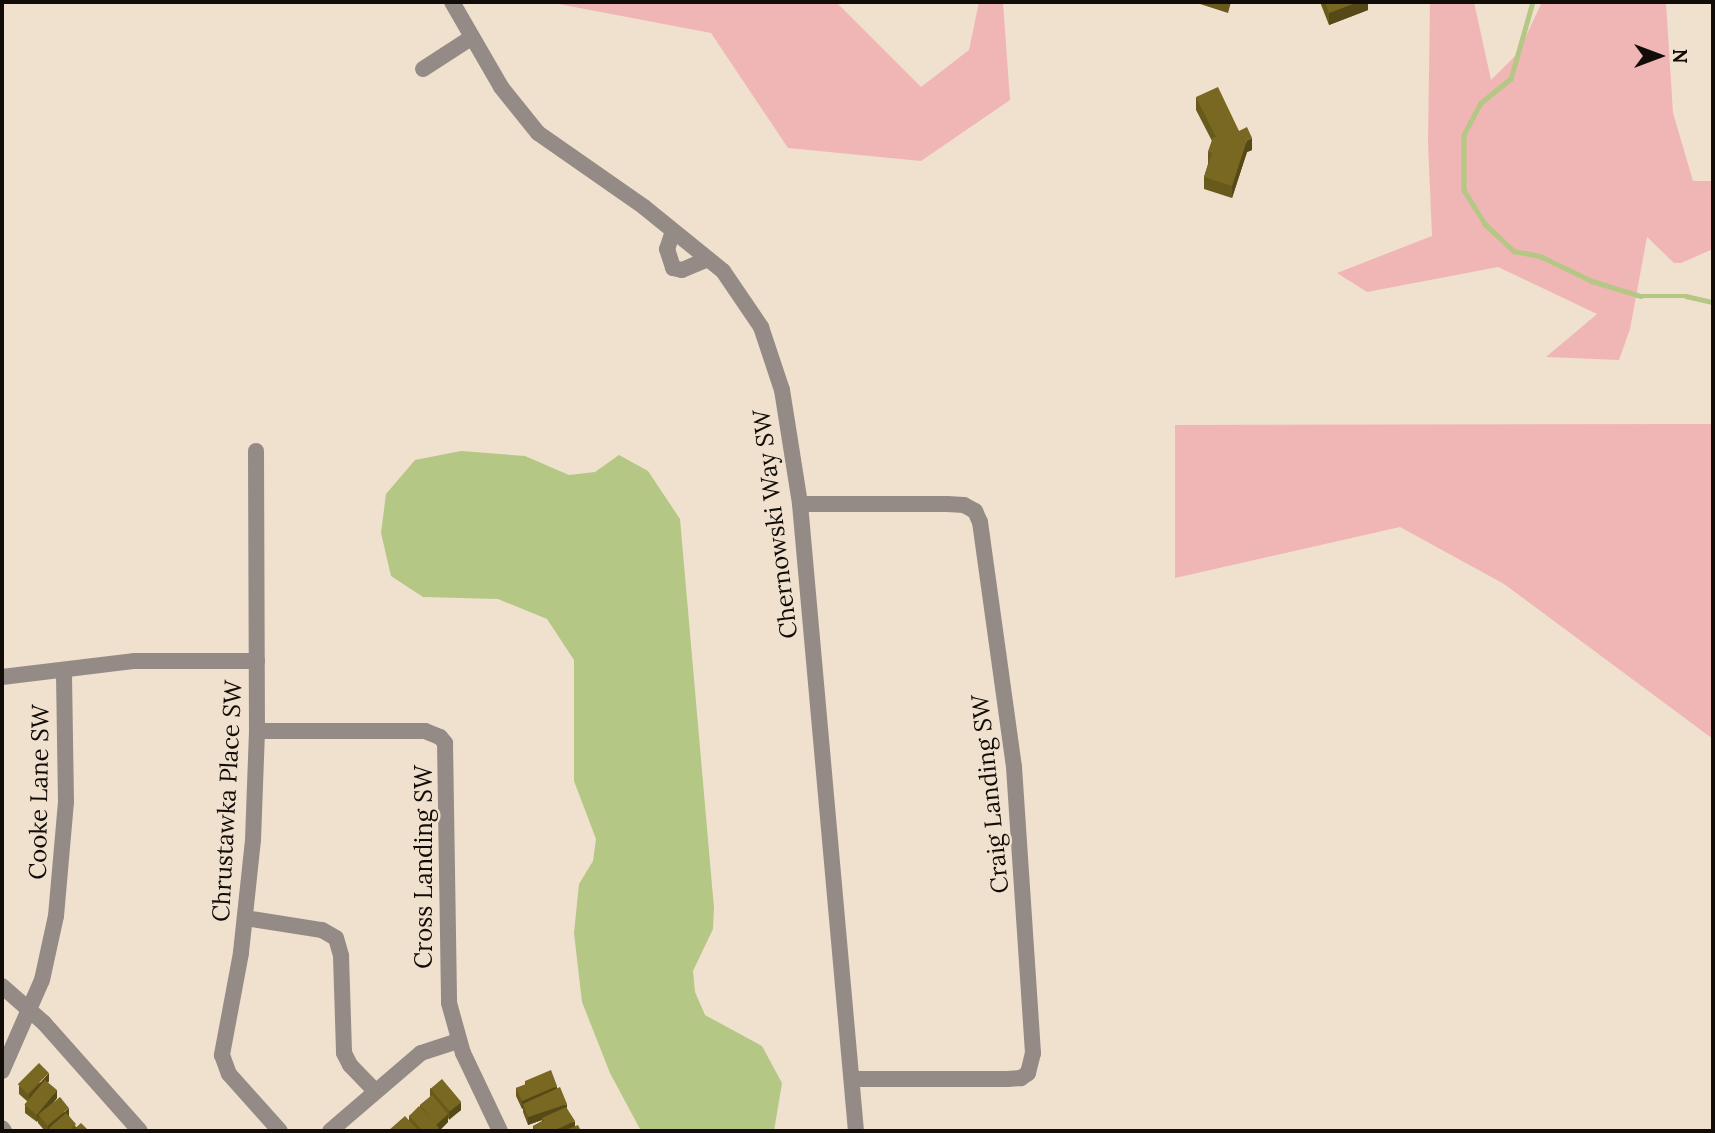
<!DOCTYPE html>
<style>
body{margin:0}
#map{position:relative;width:1715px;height:1133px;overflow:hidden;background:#f0e0ce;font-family:Lora,serif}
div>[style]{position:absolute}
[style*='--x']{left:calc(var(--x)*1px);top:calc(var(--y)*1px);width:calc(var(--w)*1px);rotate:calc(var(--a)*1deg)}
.green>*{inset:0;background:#f0b6b5}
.water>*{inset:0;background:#b5c784}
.stream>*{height:4.5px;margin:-2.25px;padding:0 2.25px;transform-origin:2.25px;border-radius:2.25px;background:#b5c784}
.minor>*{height:16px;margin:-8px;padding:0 8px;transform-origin:8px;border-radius:8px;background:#948b86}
.wall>*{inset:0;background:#68591c}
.shaded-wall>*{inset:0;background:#554917}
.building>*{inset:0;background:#796821;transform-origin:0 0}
span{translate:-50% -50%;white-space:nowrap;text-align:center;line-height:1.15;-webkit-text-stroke:5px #f0e0ce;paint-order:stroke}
.street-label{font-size:24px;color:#110c07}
.frame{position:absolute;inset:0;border:4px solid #110c07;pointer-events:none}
.north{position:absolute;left:1624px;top:21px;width:70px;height:70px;-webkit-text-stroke:5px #f0e0ce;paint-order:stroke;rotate:90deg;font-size:19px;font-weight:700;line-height:28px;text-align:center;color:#110c07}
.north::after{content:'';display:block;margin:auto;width:24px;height:32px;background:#110c07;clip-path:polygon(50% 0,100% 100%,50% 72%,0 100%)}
</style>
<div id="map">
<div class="green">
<i style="clip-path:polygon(548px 2px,836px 2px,921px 87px,969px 50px,979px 2px,1003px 2px,1010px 100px,921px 161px,788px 148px,711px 33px)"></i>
<i style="clip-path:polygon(1430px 2px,1474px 2px,1491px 80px,1518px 53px,1542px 2px,1666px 2px,1673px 113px,1693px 181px,1713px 181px,1713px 249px,1681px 263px,1674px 263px,1647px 237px,1630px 329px,1619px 360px,1546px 357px,1597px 314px,1498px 267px,1367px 292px,1337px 273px,1432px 236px,1428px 143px)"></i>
<i style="clip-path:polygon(1713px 424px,1713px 739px,1504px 584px,1400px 527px,1175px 578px,1175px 425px)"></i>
</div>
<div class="water">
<i style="clip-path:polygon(461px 451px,525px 456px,569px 475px,595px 472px,619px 455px,648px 471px,680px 519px,714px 908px,713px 929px,693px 971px,695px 992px,705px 1015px,762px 1046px,782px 1083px,774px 1131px,641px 1131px,610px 1073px,582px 1002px,574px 933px,579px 884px,593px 861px,596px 839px,574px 781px,574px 660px,547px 619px,498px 599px,423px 597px,391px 576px,381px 533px,386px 494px,415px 460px)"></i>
</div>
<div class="stream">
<i style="--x:1533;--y:2;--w:80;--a:105.9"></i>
<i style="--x:1511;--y:79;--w:38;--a:141"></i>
<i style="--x:1481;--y:103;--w:36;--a:118"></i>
<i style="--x:1464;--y:135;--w:55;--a:90"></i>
<i style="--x:1464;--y:190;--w:40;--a:58"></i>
<i style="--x:1485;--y:224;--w:40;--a:43"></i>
<i style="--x:1514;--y:251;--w:26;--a:11"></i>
<i style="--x:1540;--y:256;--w:58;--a:25.7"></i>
<i style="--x:1592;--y:281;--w:51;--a:17"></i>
<i style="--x:1641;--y:296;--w:45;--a:0"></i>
<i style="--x:1686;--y:296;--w:28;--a:13"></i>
</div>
<div class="minor">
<i style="--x:452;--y:2;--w:98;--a:60"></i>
<i style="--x:501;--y:87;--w:59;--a:51.2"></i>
<i style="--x:538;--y:133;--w:129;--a:34.9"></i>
<i style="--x:644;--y:207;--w:102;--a:39"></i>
<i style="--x:723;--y:271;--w:68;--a:55.8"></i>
<i style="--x:761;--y:327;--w:66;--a:71.6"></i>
<i style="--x:782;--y:390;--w:115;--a:81"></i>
<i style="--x:800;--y:504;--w:629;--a:84.9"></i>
<i style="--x:423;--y:69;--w:57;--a:-32.9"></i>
<i style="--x:673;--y:231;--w:19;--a:108"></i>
<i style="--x:667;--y:249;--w:20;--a:72"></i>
<i style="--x:673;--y:268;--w:9;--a:13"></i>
<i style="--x:682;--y:270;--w:28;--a:-23"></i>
<i style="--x:256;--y:451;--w:280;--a:89.8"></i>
<i style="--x:257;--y:731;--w:109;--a:92.1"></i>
<i style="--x:253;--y:840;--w:114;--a:96.1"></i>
<i style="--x:241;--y:953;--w:104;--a:100.6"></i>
<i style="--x:222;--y:1055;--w:20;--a:70"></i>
<i style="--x:229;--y:1074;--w:76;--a:48.2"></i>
<i style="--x:800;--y:504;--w:147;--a:0"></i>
<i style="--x:947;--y:504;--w:17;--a:3"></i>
<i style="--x:964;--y:505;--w:13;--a:29"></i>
<i style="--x:975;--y:511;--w:12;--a:66"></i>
<i style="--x:980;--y:522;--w:247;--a:82.1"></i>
<i style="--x:1014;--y:767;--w:287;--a:86.2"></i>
<i style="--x:1033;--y:1053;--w:21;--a:104"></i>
<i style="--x:1028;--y:1073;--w:9;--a:144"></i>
<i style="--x:1021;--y:1078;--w:14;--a:176"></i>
<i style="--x:1007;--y:1079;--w:155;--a:180"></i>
<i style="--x:2;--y:677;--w:134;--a:-6.9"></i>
<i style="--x:135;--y:661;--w:122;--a:0"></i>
<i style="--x:257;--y:731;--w:168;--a:0"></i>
<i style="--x:425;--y:731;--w:16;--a:22"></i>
<i style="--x:440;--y:737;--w:8;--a:50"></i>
<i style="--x:445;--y:743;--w:260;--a:89.1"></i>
<i style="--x:449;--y:1003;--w:52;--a:74.4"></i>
<i style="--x:463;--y:1053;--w:86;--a:64.6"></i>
<i style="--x:245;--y:918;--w:78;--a:8.9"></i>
<i style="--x:322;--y:930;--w:16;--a:30"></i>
<i style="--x:336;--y:938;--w:19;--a:74"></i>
<i style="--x:341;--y:956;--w:97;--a:88.2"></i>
<i style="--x:344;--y:1053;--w:13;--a:63"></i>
<i style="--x:350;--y:1065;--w:36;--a:46"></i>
<i style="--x:2;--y:986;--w:56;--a:41.4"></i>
<i style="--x:44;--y:1023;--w:144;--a:48.4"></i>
<i style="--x:2;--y:1071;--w:99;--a:-66.3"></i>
<i style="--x:42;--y:980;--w:66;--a:-77.7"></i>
<i style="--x:56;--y:916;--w:114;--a:-85"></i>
<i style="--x:66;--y:802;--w:131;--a:-90.9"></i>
<i style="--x:2;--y:1128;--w:4;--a:56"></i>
<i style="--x:330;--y:1131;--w:120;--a:-40.6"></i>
<i style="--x:421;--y:1053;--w:40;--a:-18"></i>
</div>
<div class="wall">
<i style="clip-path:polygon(1194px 2px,1231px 2px,1228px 13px)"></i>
<i style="clip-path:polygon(1320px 2px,1368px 2px,1368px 10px,1329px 25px)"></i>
<i style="clip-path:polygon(1196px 97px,1239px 131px,1252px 150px,1247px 152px,1232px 198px,1204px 189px,1204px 177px,1208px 164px,1208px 152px,1212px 141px,1196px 110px)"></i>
<i style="clip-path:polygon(49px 1081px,48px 1083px,57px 1098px,52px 1104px,69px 1116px,76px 1127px,89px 1131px,45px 1131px,38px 1123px,38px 1120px,37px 1122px,25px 1113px,25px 1105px,28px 1102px,19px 1094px,19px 1086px)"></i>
<i style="clip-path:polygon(525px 1081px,557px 1088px,575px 1126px,581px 1131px,533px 1131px,533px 1126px,542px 1121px,542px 1120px,528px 1125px,523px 1112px,523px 1108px,522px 1109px,516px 1096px,516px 1088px,525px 1085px)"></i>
<i style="clip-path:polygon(430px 1088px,461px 1110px,448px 1119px,448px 1122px,439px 1131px,388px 1131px,409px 1120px,409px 1116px,420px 1108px,420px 1105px,430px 1097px)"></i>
</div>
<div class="shaded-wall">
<i style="clip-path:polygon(1358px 2px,1368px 2px,1368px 10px,1329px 25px,1329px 13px)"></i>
<i style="clip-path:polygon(1252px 138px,1252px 150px,1247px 152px,1232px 198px,1232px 186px,1247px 140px)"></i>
<i style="clip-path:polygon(49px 1073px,49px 1081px,29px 1103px,29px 1095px)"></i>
<i style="clip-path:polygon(557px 1086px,557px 1094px,523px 1104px,523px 1108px,522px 1109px,522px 1101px)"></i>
<i style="clip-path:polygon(57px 1090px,57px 1098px,40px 1118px,38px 1115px,38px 1120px,37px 1122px,37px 1114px)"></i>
<i style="clip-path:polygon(461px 1102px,461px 1110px,449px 1120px,449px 1111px)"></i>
<i style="clip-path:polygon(567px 1104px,567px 1112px,542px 1118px,542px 1120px,528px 1125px,528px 1117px)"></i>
<i style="clip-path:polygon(69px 1108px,69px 1116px,49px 1128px,49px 1131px,48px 1131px,48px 1126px)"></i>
<i style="clip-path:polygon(448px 1114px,448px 1122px,439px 1131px,436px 1131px,436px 1125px)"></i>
<i style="clip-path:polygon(575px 1121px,575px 1130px,571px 1131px,553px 1131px)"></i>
</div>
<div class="building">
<i style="clip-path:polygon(1325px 2px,1358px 2px,1329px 13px)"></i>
<i style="clip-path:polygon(1218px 87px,1239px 131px,1247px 127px,1252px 138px,1247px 140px,1232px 186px,1204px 177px,1212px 153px,1208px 152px,1213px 137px,1216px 137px,1196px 97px)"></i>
<i style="left:39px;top:1063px;width:14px;height:30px;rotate:45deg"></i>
<i style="clip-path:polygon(551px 1070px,557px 1086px,522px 1101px,516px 1088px,526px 1084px,525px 1081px)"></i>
<i style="left:442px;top:1079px;width:30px;height:15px;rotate:50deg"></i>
<i style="left:45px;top:1080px;width:16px;height:32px;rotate:40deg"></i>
<i style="clip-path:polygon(560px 1087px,567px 1104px,528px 1117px,523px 1104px)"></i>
<i style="clip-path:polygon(432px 1095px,448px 1114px,436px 1125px,439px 1128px,436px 1131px,423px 1131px,409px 1116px,419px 1106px,430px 1117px,420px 1105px)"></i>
<i style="left:60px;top:1097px;width:14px;height:28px;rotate:51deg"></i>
<i style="clip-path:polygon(566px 1107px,575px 1121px,553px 1131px,536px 1131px,533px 1126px,544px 1121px,542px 1118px)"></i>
<i style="clip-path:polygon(66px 1113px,76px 1124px,69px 1131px,51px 1131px,49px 1128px)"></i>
<i style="clip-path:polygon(405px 1116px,419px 1131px,388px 1131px)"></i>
<i style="clip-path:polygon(81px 1123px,89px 1131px,72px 1131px)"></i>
<i style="clip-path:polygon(578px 1125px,581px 1131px,563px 1131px)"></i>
</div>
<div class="street-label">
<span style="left:775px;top:524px;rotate:-97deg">Chernowski Way SW</span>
<span style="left:39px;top:792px;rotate:-89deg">Cooke Lane SW</span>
<span style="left:990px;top:794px;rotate:-96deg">Craig Landing SW</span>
<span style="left:227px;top:801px;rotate:-87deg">Chrustawka Place SW</span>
<span style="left:424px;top:867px;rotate:-90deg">Cross Landing SW</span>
</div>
<div class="frame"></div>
<div class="north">N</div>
</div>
